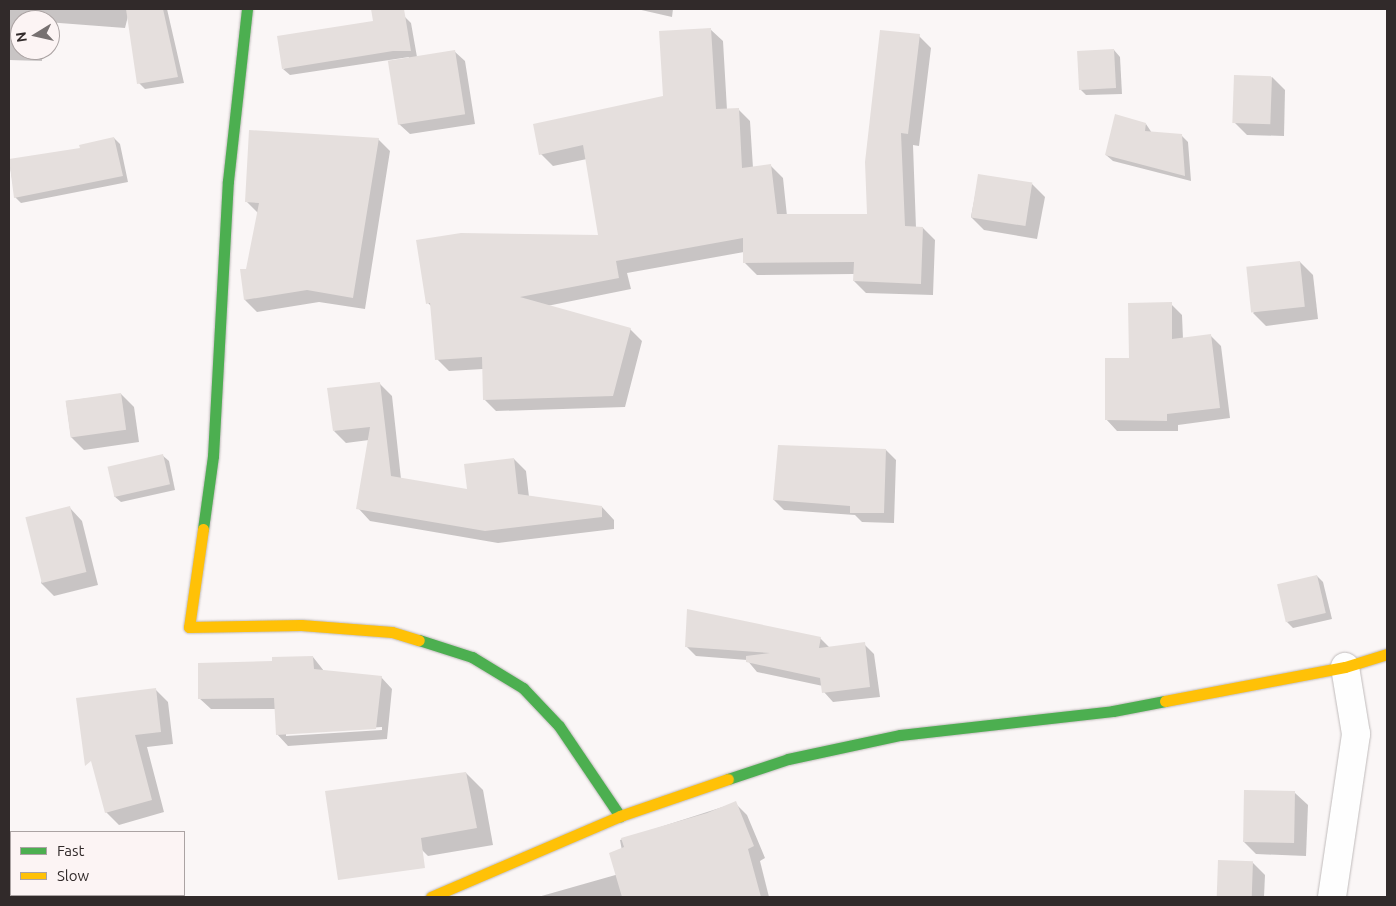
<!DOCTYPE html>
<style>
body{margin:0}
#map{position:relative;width:1396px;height:906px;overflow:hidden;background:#faf6f6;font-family:Ubuntu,sans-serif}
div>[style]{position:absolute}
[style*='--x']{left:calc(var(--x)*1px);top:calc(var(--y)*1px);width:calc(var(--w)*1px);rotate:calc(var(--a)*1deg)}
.shadow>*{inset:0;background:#0003}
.building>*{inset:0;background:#e5dfdd;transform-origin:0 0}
.roads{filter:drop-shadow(0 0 1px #c0bbbb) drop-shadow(0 0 1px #c0bbbb)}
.street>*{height:28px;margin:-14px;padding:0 14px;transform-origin:14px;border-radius:14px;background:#fefefe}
.fast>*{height:11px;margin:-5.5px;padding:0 5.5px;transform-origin:5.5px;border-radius:5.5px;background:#4caf50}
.slow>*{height:11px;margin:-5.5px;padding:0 5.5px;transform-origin:5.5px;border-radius:5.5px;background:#ffc107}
span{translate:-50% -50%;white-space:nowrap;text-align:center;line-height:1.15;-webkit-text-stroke:4px #fcf4f4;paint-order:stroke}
.frame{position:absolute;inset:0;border:10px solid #312a2a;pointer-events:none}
.legend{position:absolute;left:10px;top:831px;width:175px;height:65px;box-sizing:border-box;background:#fcf4f4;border:1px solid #aba3a3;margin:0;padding:6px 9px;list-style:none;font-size:15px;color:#312a2a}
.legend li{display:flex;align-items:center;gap:10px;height:25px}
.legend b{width:25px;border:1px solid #aba3a3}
.north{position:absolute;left:10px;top:10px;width:50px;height:50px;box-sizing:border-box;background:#fcf4f4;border:1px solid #aba3a3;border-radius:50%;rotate:261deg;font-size:14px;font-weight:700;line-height:20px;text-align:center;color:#312a2a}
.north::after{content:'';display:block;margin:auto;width:18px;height:22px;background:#777171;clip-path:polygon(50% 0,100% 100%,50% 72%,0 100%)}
</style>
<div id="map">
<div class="shadow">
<i style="clip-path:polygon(9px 9px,167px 9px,184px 83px,145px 89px,139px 83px,128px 16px,125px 28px,20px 20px,20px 50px,42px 50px,42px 61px,9px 60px)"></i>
<i style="clip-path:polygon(637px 9px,673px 9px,672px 17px)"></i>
<i style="clip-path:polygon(405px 17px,411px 23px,417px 57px,454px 51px,465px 61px,475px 124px,410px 134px,399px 124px,409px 57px,290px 75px,283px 69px)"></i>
<i style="clip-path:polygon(710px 29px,723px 41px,727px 110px,738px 109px,750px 121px,753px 168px,771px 166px,783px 178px,787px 216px,868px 215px,919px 36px,931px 48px,919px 146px,913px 145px,916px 228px,923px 228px,935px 240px,933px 295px,866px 293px,854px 281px,854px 274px,757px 275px,745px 263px,744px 252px,627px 273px,631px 289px,547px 306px,630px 329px,642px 341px,625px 407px,496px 411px,484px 399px,483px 369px,449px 371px,437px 359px,432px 307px,428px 303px,599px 237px,587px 159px,553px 166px,541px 154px,664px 97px)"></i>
<i style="clip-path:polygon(1114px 50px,1120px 57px,1122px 94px,1086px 95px,1080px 89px)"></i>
<i style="clip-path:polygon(1272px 77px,1285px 90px,1284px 136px,1247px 135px,1234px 122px)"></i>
<i style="clip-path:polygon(1146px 124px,1152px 133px,1182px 136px,1188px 142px,1191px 181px,1113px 161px,1106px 155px)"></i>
<i style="clip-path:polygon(114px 138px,120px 144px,128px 182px,21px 203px,15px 197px,9px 160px,81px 149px)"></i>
<i style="clip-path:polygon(378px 139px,390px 151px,365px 309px,319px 302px,257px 312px,245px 300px,247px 270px,258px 213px,247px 202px)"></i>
<i style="clip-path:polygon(979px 175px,1032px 184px,1045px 197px,1037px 239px,984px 230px,971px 217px)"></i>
<i style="clip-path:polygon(1300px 262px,1313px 275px,1318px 319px,1266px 326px,1253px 313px)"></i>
<i style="clip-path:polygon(1171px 304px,1182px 315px,1183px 339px,1210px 335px,1221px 346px,1230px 418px,1178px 425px,1178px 431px,1117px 431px,1106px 419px)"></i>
<i style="clip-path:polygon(380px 384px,392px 396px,401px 479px,468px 491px,514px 459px,526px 471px,529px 497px,602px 507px,614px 520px,614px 529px,498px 543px,370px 521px,358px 508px,369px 440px,346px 443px,334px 431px)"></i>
<i style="clip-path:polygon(121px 394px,134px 407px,139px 442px,84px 450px,71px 437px,66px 401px)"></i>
<i style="clip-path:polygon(886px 450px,896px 460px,894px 523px,862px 522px,855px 515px,784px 510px,774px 500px)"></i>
<i style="clip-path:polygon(162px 455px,169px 461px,175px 490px,121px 502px,114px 496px)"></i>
<i style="clip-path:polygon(70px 508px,82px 521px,98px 585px,54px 596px,41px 583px)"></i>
<i style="clip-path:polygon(1317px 576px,1323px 582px,1332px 619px,1293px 628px,1287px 622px)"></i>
<i style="clip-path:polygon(820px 638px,830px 648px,864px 644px,874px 654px,880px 697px,833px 702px,824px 692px,823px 686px,757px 672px,747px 660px,696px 656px,686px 646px)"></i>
<i style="clip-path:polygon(evenodd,313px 657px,324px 671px,381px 677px,392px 689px,387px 739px,288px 746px,277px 734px,276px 709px,211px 709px,199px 698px,273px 662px,313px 657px,382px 727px,382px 730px,286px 736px,286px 733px,382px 727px)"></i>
<i style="clip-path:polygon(155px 689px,168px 702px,173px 744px,147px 747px,164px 812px,119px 825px,106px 812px,90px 751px)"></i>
<i style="clip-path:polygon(466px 773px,483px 790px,493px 845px,428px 856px,411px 839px)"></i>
<i style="clip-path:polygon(1295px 793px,1308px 805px,1306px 856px,1256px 854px,1243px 841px)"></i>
<i style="clip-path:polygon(735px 803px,747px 815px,765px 858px,760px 861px,769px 897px,538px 897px,626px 872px,620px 840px)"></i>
<i style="clip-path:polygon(1219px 861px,1252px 862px,1265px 875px,1264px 897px,1218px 897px)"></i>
</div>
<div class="building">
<i style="clip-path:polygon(126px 9px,163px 9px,178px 77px,137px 84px)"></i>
<i style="clip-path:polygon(371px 9px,404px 9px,411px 51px,393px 51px,282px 69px,277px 36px,373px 21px)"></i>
<i style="clip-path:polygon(711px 28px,716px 109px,739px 108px,742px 168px,771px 164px,777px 214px,867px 214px,865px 162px,880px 30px,920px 34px,908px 134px,901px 133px,905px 226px,923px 227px,921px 284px,853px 281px,854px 262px,743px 263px,743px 238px,616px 261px,619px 278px,520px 297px,631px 328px,613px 396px,483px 400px,482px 357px,435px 360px,430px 303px,426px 304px,416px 240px,461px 233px,598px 235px,583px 145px,539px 155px,533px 124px,663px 96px,659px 31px)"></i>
<i style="left:1114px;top:49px;width:39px;height:37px;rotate:87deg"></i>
<i style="left:455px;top:50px;width:65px;height:68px;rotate:81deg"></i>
<i style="left:1234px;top:75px;width:38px;height:48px;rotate:2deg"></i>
<i style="clip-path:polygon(1115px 114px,1146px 123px,1145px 131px,1182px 134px,1185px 176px,1105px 155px)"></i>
<i style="clip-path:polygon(249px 130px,379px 138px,353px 298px,307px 290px,244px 300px,240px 269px,246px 269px,259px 203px,245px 202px)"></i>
<i style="clip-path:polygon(114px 137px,123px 176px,14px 198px,9px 159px,80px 148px,79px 145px)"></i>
<i style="left:978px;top:174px;width:55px;height:44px;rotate:9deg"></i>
<i style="left:1300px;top:261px;width:46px;height:54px;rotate:84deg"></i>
<i style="clip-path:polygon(1172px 302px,1172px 339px,1211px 334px,1220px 408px,1167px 414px,1167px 421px,1105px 420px,1105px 358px,1129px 358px,1128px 303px)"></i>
<i style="clip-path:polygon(380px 382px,391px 476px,467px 489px,464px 464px,514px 458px,518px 494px,602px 506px,602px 517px,485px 531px,356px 509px,370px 427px,333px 431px,327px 388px)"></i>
<i style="left:121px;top:393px;width:37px;height:56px;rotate:82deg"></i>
<i style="clip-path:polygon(778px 445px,886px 449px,884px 513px,850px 513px,850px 506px,773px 500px)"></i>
<i style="left:163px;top:454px;width:31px;height:57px;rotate:77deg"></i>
<i style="left:70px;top:506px;width:68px;height:46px;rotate:76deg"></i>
<i style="left:1317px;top:575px;width:39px;height:41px;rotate:77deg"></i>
<i style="clip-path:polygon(687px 609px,821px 637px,819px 648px,865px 642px,870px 687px,822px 693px,820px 678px,746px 662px,746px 656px,770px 653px,685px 647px)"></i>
<i style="clip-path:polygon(313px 656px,314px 669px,382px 676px,376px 729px,276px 735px,274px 698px,198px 699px,198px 663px,272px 661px,272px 657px)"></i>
<i style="clip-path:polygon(156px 688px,161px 732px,135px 735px,152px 800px,105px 813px,91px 761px,85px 766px,76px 698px)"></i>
<i style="clip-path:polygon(466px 772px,477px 828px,421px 838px,425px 868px,338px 880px,325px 791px)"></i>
<i style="left:1244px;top:790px;width:51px;height:52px;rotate:1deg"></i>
<i style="clip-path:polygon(736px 801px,754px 846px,748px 849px,761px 897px,622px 897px,609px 853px,624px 847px,621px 838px,707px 813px)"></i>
<i style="left:1218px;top:860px;width:35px;height:37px;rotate:2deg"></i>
</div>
<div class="roads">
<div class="street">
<i style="--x:1332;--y:897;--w:165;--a:-81.6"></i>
<i style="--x:1356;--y:734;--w:68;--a:-99.3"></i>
</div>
<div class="fast">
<i style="--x:203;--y:529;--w:74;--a:-82.2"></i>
<i style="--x:213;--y:456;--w:275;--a:-86.9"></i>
<i style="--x:228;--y:181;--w:173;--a:-83.7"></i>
<i style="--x:419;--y:640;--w:56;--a:17.8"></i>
<i style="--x:472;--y:657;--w:60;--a:31.3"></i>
<i style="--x:523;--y:688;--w:52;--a:46.5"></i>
<i style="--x:559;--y:726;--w:109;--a:55.9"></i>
<i style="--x:728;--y:779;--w:63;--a:-18.4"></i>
<i style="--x:788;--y:759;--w:115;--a:-12.1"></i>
<i style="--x:900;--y:735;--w:214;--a:-6.4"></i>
<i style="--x:1113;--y:711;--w:53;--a:-10.9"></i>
</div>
<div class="slow">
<i style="--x:203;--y:529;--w:99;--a:98.1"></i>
<i style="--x:189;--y:627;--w:112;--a:-1"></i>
<i style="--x:301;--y:625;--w:91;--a:4.4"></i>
<i style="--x:392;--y:632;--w:28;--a:17"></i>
<i style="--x:1165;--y:701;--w:183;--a:-10.7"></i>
<i style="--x:1345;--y:667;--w:44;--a:-17.2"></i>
<i style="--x:431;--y:897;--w:206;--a:-23.2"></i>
<i style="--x:620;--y:816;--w:114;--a:-18.9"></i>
</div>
</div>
<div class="frame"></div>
<ul class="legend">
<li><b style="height:6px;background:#4caf50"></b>Fast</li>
<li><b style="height:6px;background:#ffc107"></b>Slow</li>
</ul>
<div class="north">N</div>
</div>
